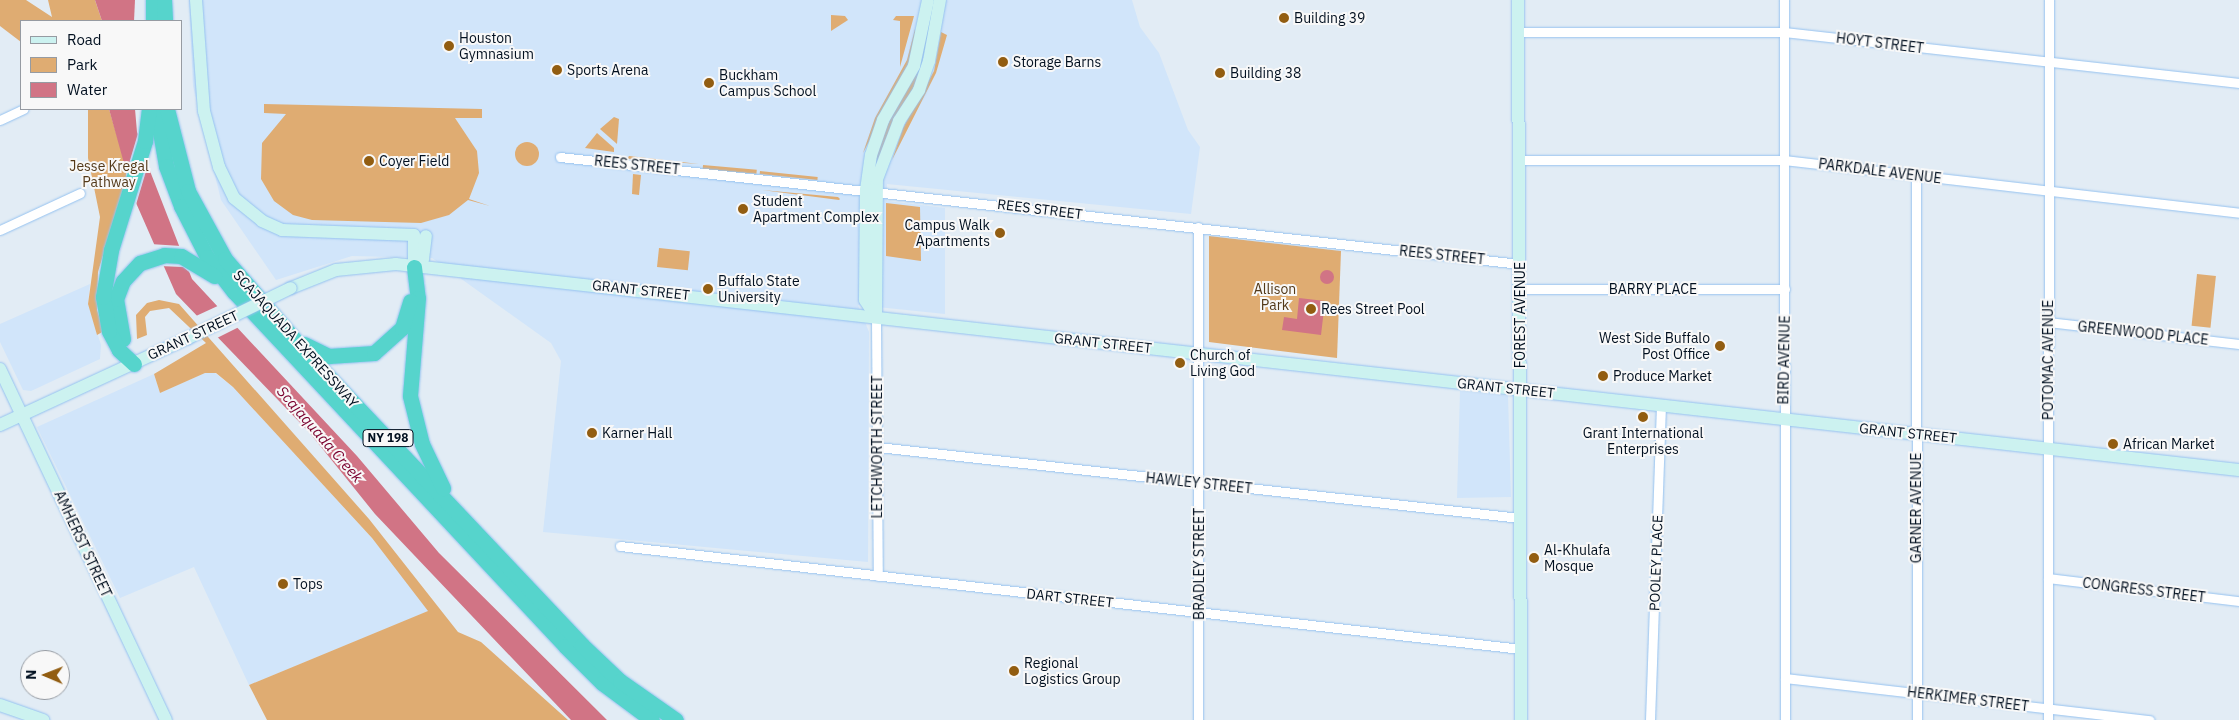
<!DOCTYPE html>
<style>
body{margin:0}
#map{position:relative;width:2239px;height:720px;overflow:hidden;background:#e2ecf5;font-family:"IBM Plex Sans",sans-serif}
div>[style]{position:absolute}
[style*='--x']{left:calc(var(--x)*1px);top:calc(var(--y)*1px);width:calc(var(--w)*1px);rotate:calc(var(--a)*1deg)}
.built>*{inset:0;background:#d1e5fa}
.green>*{inset:0;background:#dfac72;transform-origin:0 0}
.round{border-radius:50%}
.water>*{inset:0;background:#d17485}
.pier>*{inset:0;background:#e2ecf5}
.roads{filter:drop-shadow(0 0 1px #95c2f0) drop-shadow(0 0 1px #95c2f0)}
.street>*{height:9px;margin:-4.5px;padding:0 4.5px;transform-origin:4.5px;border-radius:4.5px;background:#fff}
.secondary>*{height:12px;margin:-6px;padding:0 6px;transform-origin:6px;border-radius:6px;background:#ccf2f0}
.highway>*{height:15px;margin:-7.5px;padding:0 7.5px;transform-origin:7.5px;border-radius:7.5px;background:#56d4cc}
.bridges{filter:drop-shadow(0 0 1px #95c2f0) drop-shadow(0 0 1px #95c2f0)}
.secondary-bridge>*{height:12px;margin:-6px;padding:0 6px;transform-origin:6px;border-radius:6px;background:#ccf2f0}
.dots>*{width:14px;height:14px;translate:-50% -50%;box-sizing:border-box;border:2px solid #f8f8f8;border-radius:50%}
span{translate:-50% -50%;white-space:nowrap;text-align:center;line-height:1.15;-webkit-text-stroke:4px #f8f8f8;paint-order:stroke}
.shield-label span{padding:1px 4px;background:#f8f8f8;border:1px solid;border-radius:4px;-webkit-text-stroke-width:0}
.shield-label{font-size:12px;color:#021020;font-weight:700}
.poi-label{font-size:14px;color:#021020}
.left{translate:0 -50%;text-align:left}
.right{translate:-100% -50%;text-align:right}
.street-label{font-size:14px;color:#021020}
.park-label{font-size:14px;color:#533919}
.water-label{font-size:15px;color:#7b0330;font-style:italic}
.legend{position:absolute;left:20px;top:20px;width:162px;height:90px;box-sizing:border-box;background:#f8f8f8;border:1px solid #969ba2;margin:0;padding:6px 9px;list-style:none;font-size:15px;color:#021020}
.legend li{display:flex;align-items:center;gap:10px;height:25px}
.legend b{width:25px;border:1px solid #969ba2}
.north{position:absolute;left:20px;top:650px;width:50px;height:50px;box-sizing:border-box;background:#f8f8f8;border:1px solid #969ba2;border-radius:50%;rotate:271deg;font-size:14px;font-weight:700;line-height:20px;text-align:center;color:#021020}
.north::after{content:'';display:block;margin:auto;width:18px;height:22px;background:#925d11;clip-path:polygon(50% 0,100% 100%,50% 72%,0 100%)}
</style>
<div id="map">
<div class="built">
<i style="clip-path:polygon(189px 0,1132px 0,1140px 27px,1159px 53px,1188px 130px,1200px 147px,1191px 214px,887px 184px,887px 201px,945px 208px,945px 314px,858px 305px,869px 332px,868px 562px,543px 532px,561px 361px,551px 343px,432px 258px,352px 256px,276px 280px,221px 200px,193px 86px)"></i>
<i style="clip-path:polygon(90px 284px,88px 304px,101px 345px,100px 359px,31px 391px,23px 390px,0 342px,0 324px)"></i>
<i style="clip-path:polygon(205px 373px,215px 373px,233px 387px,372px 538px,429px 611px,249px 685px,194px 567px,120px 598px,37px 427px,154px 374px,160px 393px)"></i>
<i style="clip-path:polygon(1460px 391px,1508px 396px,1511px 497px,1457px 498px)"></i>
</div>
<div class="green">
<i style="clip-path:polygon(0 0,26px 0,52px 17px,48px 0,95px 0,102px 21px,21px 21px,21px 42px,0 26px)"></i>
<i style="clip-path:polygon(831px 15px,845px 16px,848px 20px,831px 31px)"></i>
<i style="clip-path:polygon(896px 16px,914px 16px,900px 67px,900px 21px,893px 20px)"></i>
<i style="clip-path:polygon(915px 29px,916px 39px,907px 68px,863px 153px,875px 118px,907px 60px)"></i>
<i style="clip-path:polygon(929px 29px,916px 83px,873px 177px,877px 149px)"></i>
<i style="clip-path:polygon(941px 32px,947px 35px,936px 73px,892px 160px,903px 128px,934px 71px)"></i>
<i style="clip-path:polygon(264px 104px,482px 109px,482px 118px,455px 118px,477px 151px,479px 173px,469px 199px,490px 206px,468px 200px,449px 215px,421px 223px,312px 220px,293px 215px,274px 201px,261px 179px,262px 143px,286px 114px,264px 113px)"></i>
<i style="clip-path:polygon(88px 109px,109px 109px,128px 173px,98px 272px,97px 310px,104px 331px,97px 335px,88px 304px,100px 217px,88px 158px)"></i>
<i style="clip-path:polygon(614px 117px,619px 119px,617px 144px,600px 129px)"></i>
<i style="clip-path:polygon(597px 133px,614px 148px,614px 152px,585px 148px)"></i>
<i class="round" style="left:515px;top:142px;width:24px;height:24px"></i>
<i style="clip-path:polygon(629px 156px,699px 164px,627px 159px)"></i>
<i style="left:703px;top:165px;width:54px;height:4px;rotate:5deg"></i>
<i style="left:760px;top:171px;width:58px;height:3px;rotate:6deg"></i>
<i style="clip-path:polygon(633px 174px,641px 175px,639px 195px,632px 194px)"></i>
<i style="clip-path:polygon(762px 190px,838px 197px,840px 199px,839px 200px)"></i>
<i style="clip-path:polygon(886px 203px,920px 207px,921px 261px,886px 256px)"></i>
<i style="clip-path:polygon(1209px 236px,1341px 251px,1337px 358px,1209px 342px)"></i>
<i style="left:659px;top:248px;width:31px;height:19px;rotate:6deg"></i>
<i style="left:2197px;top:274px;width:19px;height:52px;rotate:6deg"></i>
<i style="clip-path:polygon(159px 300px,179px 304px,369px 519px,458px 632px,481px 642px,568px 720px,267px 720px,249px 685px,428px 611px,372px 538px,233px 387px,216px 373px,205px 373px,160px 393px,154px 374px,206px 343px,169px 308px,150px 311px,145px 317px,147px 335px,137px 339px,136px 315px,147px 303px)"></i>
</div>
<div class="water">
<i style="clip-path:polygon(95px 0,135px 0,134px 21px,102px 21px)"></i>
<i style="clip-path:polygon(109px 109px,135px 109px,137px 132px,150px 171px,192px 279px,357px 456px,439px 553px,607px 720px,571px 720px,375px 514px,309px 432px,176px 294px,133px 196px)"></i>
<i class="round" style="left:1320px;top:270px;width:14px;height:14px"></i>
<i style="clip-path:polygon(1299px 298px,1325px 301px,1321px 335px,1282px 330px,1284px 317px,1297px 319px)"></i>
</div>
<div class="pier">
<i style="clip-path:polygon(139px 130px,149px 161px,135px 208px,126px 174px)"></i>
<i style="clip-path:polygon(150px 244px,181px 246px,193px 275px,183px 267px,160px 266px)"></i>
<i style="clip-path:polygon(222px 304px,241px 326px,217px 338px,196px 316px)"></i>
</div>
<div class="roads">
<div class="street">
<i style="--x:1784;--y:0;--w:720;--a:89.92"></i>
<i style="--x:1519;--y:32;--w:265;--a:0"></i>
<i style="--x:1784;--y:32;--w:458;--a:6.4"></i>
<i style="--x:0;--y:120;--w:26;--a:-25"></i>
<i style="--x:560;--y:157;--w:966;--a:6.36"></i>
<i style="--x:1520;--y:160;--w:264;--a:0"></i>
<i style="--x:1784;--y:160;--w:458;--a:6.6"></i>
<i style="--x:1916;--y:175;--w:545;--a:89.89"></i>
<i style="--x:1198;--y:227;--w:493;--a:90"></i>
<i style="--x:0;--y:230;--w:88;--a:-24.8"></i>
<i style="--x:1520;--y:289;--w:265;--a:0"></i>
<i style="--x:876;--y:317;--w:259;--a:89.6"></i>
<i style="--x:2048;--y:322;--w:192;--a:6.6"></i>
<i style="--x:878;--y:447;--w:646;--a:6.31"></i>
<i style="--x:620;--y:546;--w:907;--a:6.52"></i>
<i style="--x:2048;--y:578;--w:192;--a:6.9"></i>
<i style="--x:1785;--y:678;--w:367;--a:6.6"></i>
<i style="--x:1650;--y:720;--w:313;--a:-88"></i>
<i style="--x:2048;--y:720;--w:720;--a:-89.92"></i>
</div>
<div class="secondary">
<i style="--x:196;--y:0;--w:111;--a:85.9"></i>
<i style="--x:204;--y:111;--w:58;--a:75"></i>
<i style="--x:219;--y:167;--w:34;--a:64"></i>
<i style="--x:234;--y:198;--w:36;--a:39"></i>
<i style="--x:262;--y:221;--w:22;--a:24"></i>
<i style="--x:282;--y:230;--w:132;--a:2.2"></i>
<i style="--x:414;--y:235;--w:32;--a:90"></i>
<i style="--x:1518;--y:0;--w:720;--a:89.76"></i>
<i style="--x:414;--y:267;--w:12;--a:-42"></i>
<i style="--x:423;--y:259;--w:23;--a:-83"></i>
<i style="--x:291;--y:288;--w:48;--a:-21.8"></i>
<i style="--x:336;--y:270;--w:60;--a:-5.7"></i>
<i style="--x:396;--y:264;--w:1854;--a:6.38"></i>
<i style="--x:876;--y:317;--w:20;--a:-123"></i>
<i style="--x:865;--y:300;--w:110;--a:-89.5"></i>
<i style="--x:866;--y:190;--w:35;--a:-82"></i>
<i style="--x:871;--y:155;--w:37;--a:-71"></i>
<i style="--x:883;--y:120;--w:62;--a:-60.1"></i>
<i style="--x:914;--y:66;--w:67;--a:-78"></i>
<i style="--x:876;--y:317;--w:138;--a:-89.6"></i>
<i style="--x:877;--y:179;--w:62;--a:-69.2"></i>
<i style="--x:899;--y:121;--w:37;--a:-57"></i>
<i style="--x:919;--y:90;--w:31;--a:-71"></i>
<i style="--x:929;--y:61;--w:62;--a:-79.8"></i>
<i style="--x:0;--y:369;--w:388;--a:64.7"></i>
<i style="--x:0;--y:425;--w:207;--a:-24.8"></i>
<i style="--x:0;--y:705;--w:46;--a:19.2"></i>
</div>
<div class="highway">
<i style="--x:153;--y:0;--w:21;--a:90"></i>
<i style="--x:164;--y:0;--w:21;--a:87"></i>
<i style="--x:156;--y:109;--w:58;--a:80"></i>
<i style="--x:166;--y:166;--w:43;--a:69.4"></i>
<i style="--x:181;--y:206;--w:57;--a:63"></i>
<i style="--x:207;--y:257;--w:44;--a:52.4"></i>
<i style="--x:234;--y:292;--w:485;--a:46.9"></i>
<i style="--x:565;--y:646;--w:52;--a:45"></i>
<i style="--x:602;--y:683;--w:62;--a:36.5"></i>
<i style="--x:167;--y:109;--w:85;--a:75.6"></i>
<i style="--x:188;--y:191;--w:77;--a:61.4"></i>
<i style="--x:225;--y:259;--w:127;--a:49.2"></i>
<i style="--x:308;--y:355;--w:399;--a:46.6"></i>
<i style="--x:582;--y:645;--w:52;--a:43.5"></i>
<i style="--x:620;--y:681;--w:68;--a:34.9"></i>
<i style="--x:414;--y:267;--w:31;--a:83"></i>
<i style="--x:418;--y:298;--w:98;--a:94.7"></i>
<i style="--x:410;--y:396;--w:49;--a:76"></i>
<i style="--x:422;--y:444;--w:49;--a:64.5"></i>
<i style="--x:123;--y:339;--w:41;--a:-99.9"></i>
<i style="--x:116;--y:299;--w:19;--a:-69"></i>
<i style="--x:123;--y:281;--w:25;--a:-47"></i>
<i style="--x:140;--y:263;--w:25;--a:-18"></i>
<i style="--x:164;--y:255;--w:17;--a:3"></i>
<i style="--x:181;--y:256;--w:39;--a:31"></i>
<i style="--x:304;--y:344;--w:28;--a:26"></i>
<i style="--x:329;--y:356;--w:45;--a:-3.8"></i>
<i style="--x:374;--y:353;--w:38;--a:-42"></i>
<i style="--x:402;--y:328;--w:28;--a:-73"></i>
<i style="--x:134;--y:364;--w:21;--a:-137"></i>
<i style="--x:119;--y:350;--w:21;--a:-118"></i>
<i style="--x:109;--y:331;--w:35;--a:-100"></i>
<i style="--x:103;--y:297;--w:48;--a:-80.3"></i>
<i style="--x:111;--y:250;--w:114;--a:-72.7"></i>
<i style="--x:145;--y:141;--w:32;--a:-83"></i>
</div>
</div>
<div class="bridges">
<div class="secondary-bridge">
<i style="--x:188;--y:338;--w:114;--a:-25.9"></i>
</div>
</div>
<div class="dots">
<i style="left:1284px;top:18px;background:#925d11"></i>
<i style="left:449px;top:46px;background:#925d11"></i>
<i style="left:1003px;top:62px;background:#925d11"></i>
<i style="left:557px;top:70px;background:#925d11"></i>
<i style="left:1220px;top:73px;background:#925d11"></i>
<i style="left:709px;top:83px;background:#925d11"></i>
<i style="left:369px;top:161px;background:#925d11"></i>
<i style="left:743px;top:209px;background:#925d11"></i>
<i style="left:1000px;top:233px;background:#925d11"></i>
<i style="left:708px;top:289px;background:#925d11"></i>
<i style="left:1311px;top:309px;background:#925d11"></i>
<i style="left:1720px;top:346px;background:#925d11"></i>
<i style="left:1180px;top:363px;background:#925d11"></i>
<i style="left:1603px;top:376px;background:#925d11"></i>
<i style="left:1643px;top:417px;background:#925d11"></i>
<i style="left:592px;top:433px;background:#925d11"></i>
<i style="left:2113px;top:444px;background:#925d11"></i>
<i style="left:1534px;top:558px;background:#925d11"></i>
<i style="left:283px;top:584px;background:#925d11"></i>
<i style="left:1014px;top:671px;background:#925d11"></i>
</div>
<div class="shield-label">
<span style="left:388px;top:438px">NY 198</span>
</div>
<div class="poi-label">
<span class="left" style="left:1294px;top:18px">Building 39</span>
<span class="left" style="left:459px;top:46px">Houston<br>Gymnasium</span>
<span class="left" style="left:1013px;top:62px">Storage Barns</span>
<span class="left" style="left:567px;top:70px">Sports Arena</span>
<span class="left" style="left:1230px;top:73px">Building 38</span>
<span class="left" style="left:719px;top:83px">Buckham<br>Campus School</span>
<span class="left" style="left:379px;top:161px">Coyer Field</span>
<span class="left" style="left:753px;top:209px">Student<br>Apartment Complex</span>
<span class="right" style="left:990px;top:233px">Campus Walk<br>Apartments</span>
<span class="left" style="left:718px;top:289px">Buffalo State<br>University</span>
<span class="left" style="left:1321px;top:309px">Rees Street Pool</span>
<span class="right" style="left:1710px;top:346px">West Side Buffalo<br>Post Office</span>
<span class="left" style="left:1190px;top:363px">Church of<br>Living God</span>
<span class="left" style="left:1613px;top:376px">Produce Market</span>
<span class="left" style="left:602px;top:433px">Karner Hall</span>
<span style="left:1643px;top:441px">Grant International<br>Enterprises</span>
<span class="left" style="left:2123px;top:444px">African Market</span>
<span class="left" style="left:1544px;top:558px">Al-Khulafa<br>Mosque</span>
<span class="left" style="left:293px;top:584px">Tops</span>
<span class="left" style="left:1024px;top:671px">Regional<br>Logistics Group</span>
</div>
<div class="street-label">
<span style="left:1880px;top:43px;rotate:7deg">HOYT STREET</span>
<span style="left:637px;top:165px;rotate:6deg">REES STREET</span>
<span style="left:1880px;top:171px;rotate:7deg">PARKDALE AVENUE</span>
<span style="left:1040px;top:209px;rotate:7deg">REES STREET</span>
<span style="left:1442px;top:255px;rotate:6deg">REES STREET</span>
<span style="left:1653px;top:289px">BARRY PLACE</span>
<span style="left:641px;top:290px;rotate:6deg">GRANT STREET</span>
<span style="left:1520px;top:315px;rotate:-90deg">FOREST AVENUE</span>
<span style="left:2143px;top:333px;rotate:6deg">GREENWOOD PLACE</span>
<span style="left:193px;top:335px;rotate:-25deg">GRANT STREET</span>
<span style="left:296px;top:339px;rotate:48deg">SCAJAQUADA EXPRESSWAY</span>
<span style="left:1103px;top:343px;rotate:6deg">GRANT STREET</span>
<span style="left:1784px;top:360px;rotate:-89deg">BIRD AVENUE</span>
<span style="left:2048px;top:360px;rotate:-90deg">POTOMAC AVENUE</span>
<span style="left:1506px;top:388px;rotate:6deg">GRANT STREET</span>
<span style="left:1908px;top:433px;rotate:6deg">GRANT STREET</span>
<span style="left:877px;top:447px;rotate:-90deg">LETCHWORTH STREET</span>
<span style="left:1199px;top:483px;rotate:6deg">HAWLEY STREET</span>
<span style="left:1916px;top:508px;rotate:-90deg">GARNER AVENUE</span>
<span style="left:83px;top:544px;rotate:65deg">AMHERST STREET</span>
<span style="left:1656px;top:563px;rotate:-88deg">POOLEY PLACE</span>
<span style="left:1199px;top:564px;rotate:-90deg">BRADLEY STREET</span>
<span style="left:2144px;top:590px;rotate:7deg">CONGRESS STREET</span>
<span style="left:1070px;top:598px;rotate:6deg">DART STREET</span>
<span style="left:1968px;top:699px;rotate:7deg">HERKIMER STREET</span>
</div>
<div class="park-label">
<span style="left:109px;top:174px">Jesse Kregal<br>Pathway</span>
<span style="left:1275px;top:297px">Allison<br>Park</span>
</div>
<div class="water-label">
<span style="left:320px;top:434px;rotate:49deg">Scajaquada Creek</span>
</div>
<ul class="legend">
<li><b style="height:6px;background:#ccf2f0"></b>Road</li>
<li><b style="height:14px;background:#dfac72"></b>Park</li>
<li><b style="height:14px;background:#d17485"></b>Water</li>
</ul>
<div class="north">N</div>
</div>
